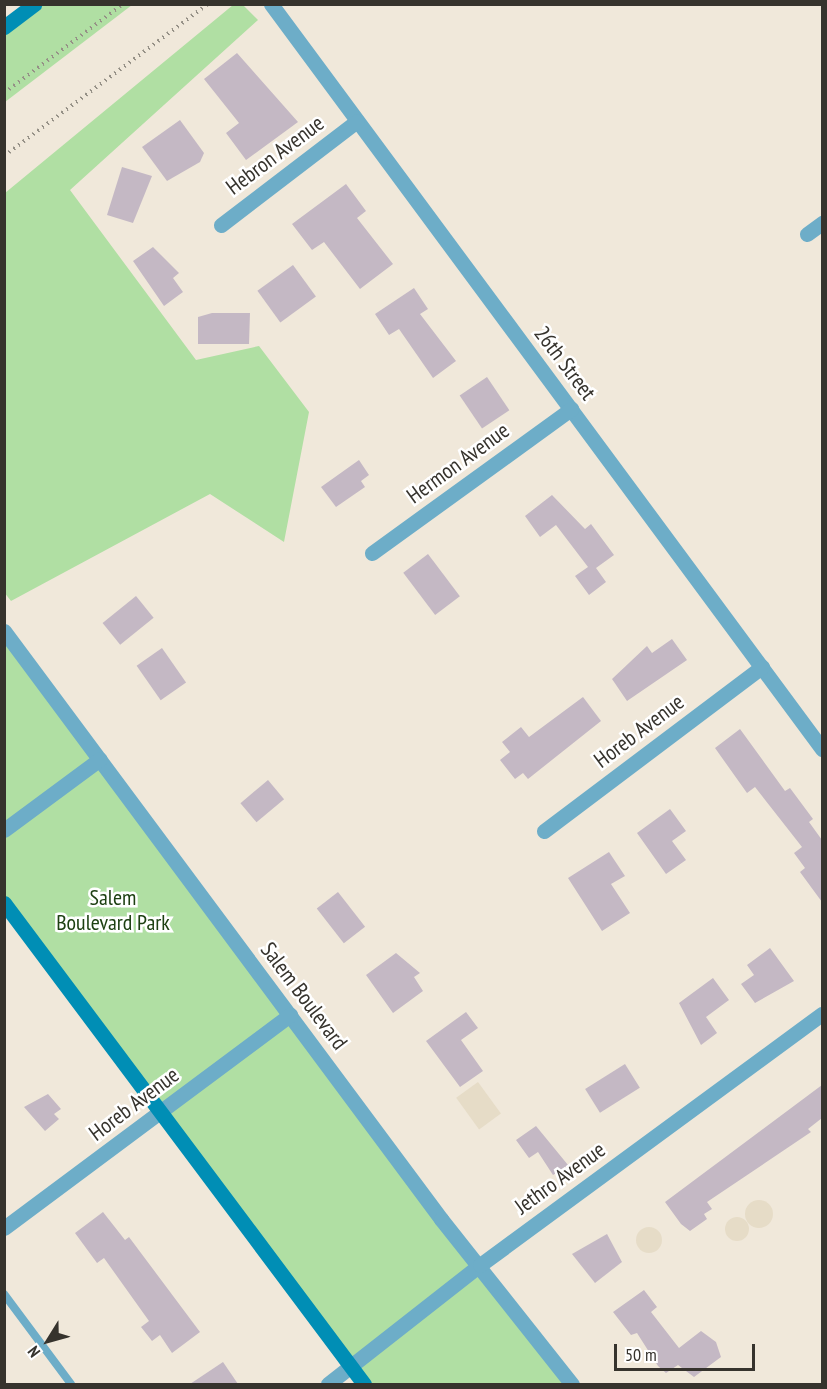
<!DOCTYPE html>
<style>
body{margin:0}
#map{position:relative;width:827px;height:1389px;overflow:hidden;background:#f0e8da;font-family:"PT Sans Narrow",sans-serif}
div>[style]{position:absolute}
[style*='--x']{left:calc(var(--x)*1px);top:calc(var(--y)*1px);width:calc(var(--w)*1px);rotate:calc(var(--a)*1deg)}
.built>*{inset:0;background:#e6dcc7;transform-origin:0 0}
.round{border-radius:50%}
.green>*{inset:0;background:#b0dfa3}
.building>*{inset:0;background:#c4b8c4;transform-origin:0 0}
.path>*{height:4px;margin-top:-2px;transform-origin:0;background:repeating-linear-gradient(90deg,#959086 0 1.5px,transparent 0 6px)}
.lane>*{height:8px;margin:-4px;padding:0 4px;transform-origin:4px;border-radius:4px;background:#6dadc8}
.street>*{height:15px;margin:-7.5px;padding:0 7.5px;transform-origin:7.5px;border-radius:7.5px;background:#6dadc8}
.secondary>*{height:15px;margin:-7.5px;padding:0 7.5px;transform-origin:7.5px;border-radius:7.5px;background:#008eb5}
span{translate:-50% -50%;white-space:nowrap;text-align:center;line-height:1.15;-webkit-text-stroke:5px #fff;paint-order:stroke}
.street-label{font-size:22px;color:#36332d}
.park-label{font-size:22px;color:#1d4012}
.frame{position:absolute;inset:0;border:6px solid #36332d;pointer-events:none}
.north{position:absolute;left:18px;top:1311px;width:60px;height:60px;-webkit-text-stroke:4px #fff;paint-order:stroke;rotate:233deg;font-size:16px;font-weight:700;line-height:24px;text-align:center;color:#36332d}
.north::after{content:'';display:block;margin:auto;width:21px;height:27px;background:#36332d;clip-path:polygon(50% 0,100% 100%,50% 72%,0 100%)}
.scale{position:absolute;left:614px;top:1344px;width:141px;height:27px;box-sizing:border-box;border:3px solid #36332d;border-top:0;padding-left:8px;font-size:18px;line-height:21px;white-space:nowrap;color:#36332d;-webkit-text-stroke:4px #fff;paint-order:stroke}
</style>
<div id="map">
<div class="built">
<i style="left:478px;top:1082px;width:39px;height:27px;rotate:54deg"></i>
<i class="round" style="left:745px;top:1200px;width:28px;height:28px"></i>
<i class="round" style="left:725px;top:1217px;width:24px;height:24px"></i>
<i class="round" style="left:636px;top:1227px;width:26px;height:26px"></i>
</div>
<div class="green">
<i style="clip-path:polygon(34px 5px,132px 5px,5px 102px,4px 27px)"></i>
<i style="clip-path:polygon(233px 5px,243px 5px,258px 20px,70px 190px,196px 360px,259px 346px,309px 412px,284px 542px,210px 494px,11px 601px,4px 592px,5px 193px)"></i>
<i style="clip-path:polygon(5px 626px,572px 1384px,365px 1384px,5px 903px)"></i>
</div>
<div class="building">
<i style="clip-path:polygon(237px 53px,298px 122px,246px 160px,226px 133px,239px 123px,204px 79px)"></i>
<i style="clip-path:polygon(180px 120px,204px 153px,200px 162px,167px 181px,142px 147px)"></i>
<i style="clip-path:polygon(122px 167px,152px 176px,133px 223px,107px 215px)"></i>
<i style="clip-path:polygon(346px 184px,366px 211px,357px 218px,393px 264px,360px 289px,324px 242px,312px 250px,292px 224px)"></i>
<i style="clip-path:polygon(153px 247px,179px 273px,173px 278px,183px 292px,164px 306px,133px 261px)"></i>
<i style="left:293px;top:265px;width:39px;height:44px;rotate:54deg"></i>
<i style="clip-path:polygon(414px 288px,428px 309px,420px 314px,456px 361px,433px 378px,399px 329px,389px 335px,375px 314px)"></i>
<i style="clip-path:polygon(212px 313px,250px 313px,249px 344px,198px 344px,198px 317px)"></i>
<i style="left:487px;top:377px;width:40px;height:33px;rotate:56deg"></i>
<i style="clip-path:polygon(359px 460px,369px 475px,361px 481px,365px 487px,336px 507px,321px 487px)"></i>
<i style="clip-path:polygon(552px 495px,585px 529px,591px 524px,614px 555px,596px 568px,606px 582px,589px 595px,575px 576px,588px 567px,556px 525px,540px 537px,525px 516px)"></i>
<i style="left:428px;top:554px;width:53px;height:31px;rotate:53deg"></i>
<i style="left:136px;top:596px;width:28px;height:43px;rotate:51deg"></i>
<i style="clip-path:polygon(672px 639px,687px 660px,627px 701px,612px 679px,647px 646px,652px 653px)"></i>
<i style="left:162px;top:648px;width:42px;height:31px;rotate:55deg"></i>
<i style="clip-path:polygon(583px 697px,601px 721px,528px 779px,523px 773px,515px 779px,500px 760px,510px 752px,502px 742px,521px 727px,529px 737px)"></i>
<i style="clip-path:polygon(740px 729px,785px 791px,790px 788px,813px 819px,809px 822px,822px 840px,822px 902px,800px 872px,805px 868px,794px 853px,802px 847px,755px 787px,747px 793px,715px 748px)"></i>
<i style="left:268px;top:780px;width:25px;height:36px;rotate:50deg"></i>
<i style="clip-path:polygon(670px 809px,686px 831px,672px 841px,686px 860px,666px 874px,637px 833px)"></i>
<i style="clip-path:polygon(609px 852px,625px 876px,611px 884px,630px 913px,602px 931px,568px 878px)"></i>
<i style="left:338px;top:892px;width:44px;height:27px;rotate:52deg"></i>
<i style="clip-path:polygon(770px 948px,794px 981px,755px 1003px,741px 984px,754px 975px,747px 965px)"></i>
<i style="clip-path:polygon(396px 953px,420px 973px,414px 977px,423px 991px,393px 1013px,366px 975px)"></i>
<i style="clip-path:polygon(713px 978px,729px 1000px,706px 1017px,717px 1033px,701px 1045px,679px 1003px)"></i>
<i style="clip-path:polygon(466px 1012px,478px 1028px,461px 1040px,483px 1071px,460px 1087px,426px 1041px)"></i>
<i style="left:625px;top:1064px;width:28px;height:47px;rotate:58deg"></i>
<i style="clip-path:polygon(822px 1085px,822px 1118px,808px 1129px,811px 1132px,707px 1202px,712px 1209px,704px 1214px,707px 1219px,690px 1231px,681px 1224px,665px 1202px)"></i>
<i style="clip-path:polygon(48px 1094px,61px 1109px,54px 1114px,59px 1119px,45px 1131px,24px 1107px)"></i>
<i style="clip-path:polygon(536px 1126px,568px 1165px,553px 1175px,538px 1152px,529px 1158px,516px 1140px)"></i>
<i style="clip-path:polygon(103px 1212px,125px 1240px,129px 1237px,200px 1332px,172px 1353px,160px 1335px,152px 1341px,141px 1327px,149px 1321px,104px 1258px,97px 1263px,75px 1233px)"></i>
<i style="clip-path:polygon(607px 1234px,622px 1262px,595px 1283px,572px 1254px)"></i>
<i style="clip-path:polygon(644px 1290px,657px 1307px,651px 1312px,679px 1348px,701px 1331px,716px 1342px,721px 1357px,694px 1377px,678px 1365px,666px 1373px,658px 1366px,637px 1333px,631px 1335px,613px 1312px)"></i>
<i style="clip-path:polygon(223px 1362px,238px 1384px,190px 1384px)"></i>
</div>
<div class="path">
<i style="--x:4;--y:93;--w:149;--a:-36.8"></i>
<i style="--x:4;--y:156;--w:254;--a:-36.7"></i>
</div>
<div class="lane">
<i style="--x:4;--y:1294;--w:112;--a:53.3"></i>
</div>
<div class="street">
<i style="--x:271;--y:4;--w:927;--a:53.51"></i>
<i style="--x:221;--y:225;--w:171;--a:-37.4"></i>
<i style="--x:807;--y:234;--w:19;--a:-36"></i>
<i style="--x:372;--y:553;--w:246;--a:-35.9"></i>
<i style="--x:4;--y:631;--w:733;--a:53.38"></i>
<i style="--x:441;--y:1219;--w:211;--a:51.6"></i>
<i style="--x:4;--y:830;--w:119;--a:-36.5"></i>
<i style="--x:544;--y:831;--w:273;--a:-37"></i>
<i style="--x:4;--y:1228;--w:357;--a:-36.7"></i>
<i style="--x:328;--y:1384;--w:193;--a:-38.1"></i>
<i style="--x:480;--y:1265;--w:424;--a:-36.3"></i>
</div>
<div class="secondary">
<i style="--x:4;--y:27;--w:38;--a:-37"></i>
<i style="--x:4;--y:903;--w:601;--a:53.19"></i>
</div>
<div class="street-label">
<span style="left:275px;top:155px;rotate:-37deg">Hebron Avenue</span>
<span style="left:565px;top:363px;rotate:53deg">26th Street</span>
<span style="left:458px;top:463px;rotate:-36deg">Hermon Avenue</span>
<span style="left:639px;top:731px;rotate:-37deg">Horeb Avenue</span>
<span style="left:304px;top:996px;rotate:53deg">Salem Boulevard</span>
<span style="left:134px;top:1104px;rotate:-37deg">Horeb Avenue</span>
<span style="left:560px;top:1178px;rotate:-36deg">Jethro Avenue</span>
</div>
<div class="park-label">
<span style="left:113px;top:910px">Salem<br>Boulevard Park</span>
</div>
<div class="frame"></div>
<div class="north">N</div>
<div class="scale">50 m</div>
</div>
